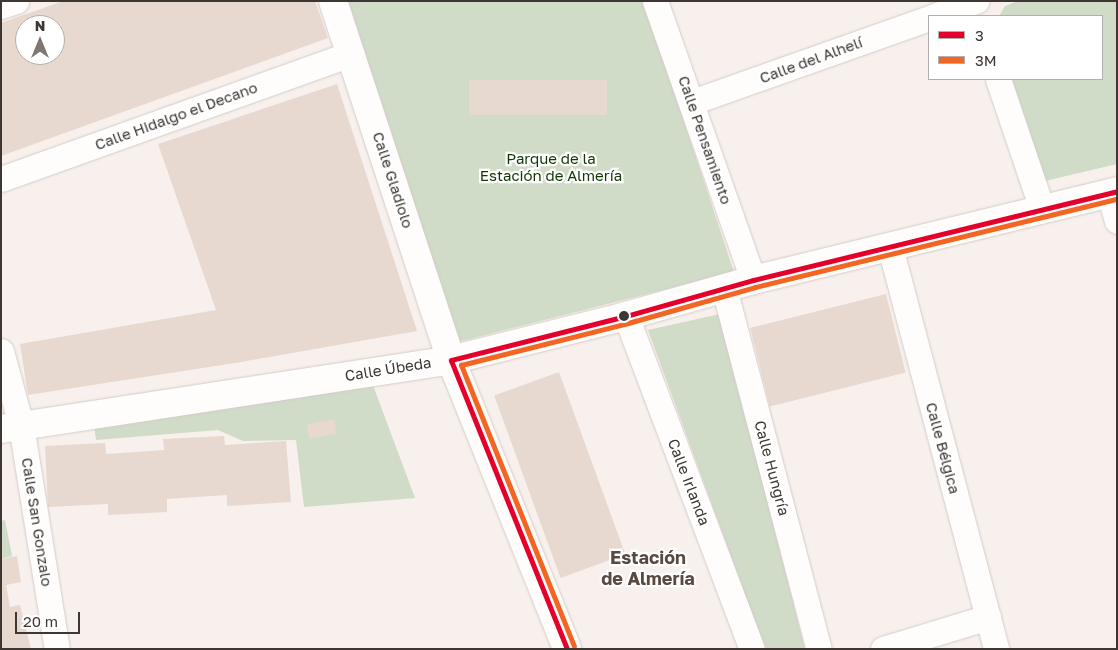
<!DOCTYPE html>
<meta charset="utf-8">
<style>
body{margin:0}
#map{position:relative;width:1118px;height:650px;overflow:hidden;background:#f8f0ec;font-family:"Golos Text",sans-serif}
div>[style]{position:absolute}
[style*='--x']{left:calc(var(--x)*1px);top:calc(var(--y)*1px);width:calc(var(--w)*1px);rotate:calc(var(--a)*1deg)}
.green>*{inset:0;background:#d0dbc8}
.building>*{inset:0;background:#e7d9d0;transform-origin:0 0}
.roads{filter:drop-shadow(0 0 1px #d3ccc8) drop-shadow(0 0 1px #d3ccc8)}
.minor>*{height:25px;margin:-12.5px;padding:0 12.5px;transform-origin:12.5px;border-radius:12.5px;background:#fefdfc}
.tertiary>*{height:28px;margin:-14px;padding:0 14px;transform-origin:14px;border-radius:14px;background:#fefdfc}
.bus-1>*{height:5px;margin:-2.5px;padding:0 2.5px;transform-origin:2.5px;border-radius:2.5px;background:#e4002b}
.bus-2>*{height:5px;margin:-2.5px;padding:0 2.5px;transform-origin:2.5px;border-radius:2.5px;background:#f26522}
.dots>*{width:14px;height:14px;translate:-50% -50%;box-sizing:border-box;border:2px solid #fff;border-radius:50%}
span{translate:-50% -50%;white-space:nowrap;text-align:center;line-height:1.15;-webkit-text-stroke:4.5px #fff;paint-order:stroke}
.street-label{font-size:15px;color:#3e3632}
.park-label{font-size:15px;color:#0f3805}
.quarter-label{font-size:18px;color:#5a4941;font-weight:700}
.frame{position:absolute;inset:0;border:2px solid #3e3632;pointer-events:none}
.legend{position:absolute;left:928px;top:15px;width:175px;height:65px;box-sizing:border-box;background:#fff;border:1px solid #b2afad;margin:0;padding:6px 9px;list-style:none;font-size:15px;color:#3e3632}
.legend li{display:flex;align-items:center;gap:10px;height:25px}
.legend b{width:25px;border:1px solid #b2afad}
.north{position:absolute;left:15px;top:15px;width:50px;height:50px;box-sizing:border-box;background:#fff;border:1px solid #b2afad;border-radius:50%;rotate:0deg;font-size:14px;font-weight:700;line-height:20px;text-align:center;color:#3e3632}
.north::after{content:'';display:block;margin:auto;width:18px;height:22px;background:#7f7773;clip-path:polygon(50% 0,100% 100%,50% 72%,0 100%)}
.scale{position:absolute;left:15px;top:612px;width:65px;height:22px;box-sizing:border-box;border:2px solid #3e3632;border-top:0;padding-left:6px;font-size:15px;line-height:18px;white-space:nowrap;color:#3e3632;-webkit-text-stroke:4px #fff;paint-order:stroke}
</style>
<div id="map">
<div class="green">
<i style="clip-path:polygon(348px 1px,644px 1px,734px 272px,458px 342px)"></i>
<i style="clip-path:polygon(1018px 1px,1117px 1px,1117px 164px,1045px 181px,1012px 79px,1102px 79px,1102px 16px,999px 16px,1005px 6px)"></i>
<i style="clip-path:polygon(720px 314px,805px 649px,765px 649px,648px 330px)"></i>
<i style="clip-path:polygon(371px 380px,415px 498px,304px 507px,296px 440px,243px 441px,218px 430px,96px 440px,94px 424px)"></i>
<i style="clip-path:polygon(5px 520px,12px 556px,1px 559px,1px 521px)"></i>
</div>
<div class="building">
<i style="clip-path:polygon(evenodd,63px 1px,315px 1px,328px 38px,1px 156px,1px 23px,63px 1px,25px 25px,55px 25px,55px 55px,25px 55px,25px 25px)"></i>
<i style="left:469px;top:80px;width:138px;height:35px"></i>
<i style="clip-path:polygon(337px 84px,417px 331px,235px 363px,28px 395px,20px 344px,216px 310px,158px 144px)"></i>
<i style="left:886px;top:294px;width:81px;height:140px;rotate:76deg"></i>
<i style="left:559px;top:372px;width:194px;height:69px;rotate:70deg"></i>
<i style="left:334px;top:419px;width:15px;height:28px;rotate:79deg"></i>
<i style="clip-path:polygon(224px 436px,225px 445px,286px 441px,291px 502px,227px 506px,227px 495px,167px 499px,167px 512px,108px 515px,108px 504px,48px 507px,45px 446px,105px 443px,106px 454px,164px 450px,163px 439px)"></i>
<i style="clip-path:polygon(17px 556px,21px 582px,6px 585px,10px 607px,20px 605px,31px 649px,1px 649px,1px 559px)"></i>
</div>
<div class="roads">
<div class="minor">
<i style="--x:655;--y:1;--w:296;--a:70.6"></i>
<i style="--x:1;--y:6;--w:16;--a:-18"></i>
<i style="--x:934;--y:16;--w:45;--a:-19.7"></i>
<i style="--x:998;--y:79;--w:137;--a:71.3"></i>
<i style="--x:692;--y:102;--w:251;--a:-19.5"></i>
<i style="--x:1;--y:179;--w:372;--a:-19.7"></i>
<i style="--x:1109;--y:193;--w:29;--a:74"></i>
<i style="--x:890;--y:247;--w:416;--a:75.2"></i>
<i style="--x:724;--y:288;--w:373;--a:75.3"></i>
<i style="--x:626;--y:316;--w:356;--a:69.3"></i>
<i style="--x:1;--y:351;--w:77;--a:74.9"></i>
<i style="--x:21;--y:425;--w:227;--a:80.9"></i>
<i style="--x:883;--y:649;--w:110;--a:-16.9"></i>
</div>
<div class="tertiary">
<i style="--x:333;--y:1;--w:378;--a:71.8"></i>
<i style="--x:451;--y:360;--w:311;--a:68.1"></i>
<i style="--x:1;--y:429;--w:455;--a:-8.7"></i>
<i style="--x:451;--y:360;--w:180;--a:-14.1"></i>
<i style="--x:626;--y:316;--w:132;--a:-15.8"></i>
<i style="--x:753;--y:280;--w:375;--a:-13.7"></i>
</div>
</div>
<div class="bus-1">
<i style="--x:567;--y:649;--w:311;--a:-111.9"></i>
<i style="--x:451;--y:360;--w:180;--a:-14.1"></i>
<i style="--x:626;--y:316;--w:132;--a:-15.8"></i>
<i style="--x:753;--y:280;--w:375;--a:-13.7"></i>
</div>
<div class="bus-2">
<i style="--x:574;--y:646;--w:303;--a:-111.9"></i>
<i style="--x:461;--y:365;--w:172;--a:-14.1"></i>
<i style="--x:628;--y:323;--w:132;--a:-15.8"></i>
<i style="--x:755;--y:287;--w:373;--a:-13.7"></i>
</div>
<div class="dots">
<i style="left:624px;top:316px;background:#3e3632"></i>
</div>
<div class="street-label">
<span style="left:811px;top:60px;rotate:-20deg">Calle del Alhelí</span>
<span style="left:176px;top:116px;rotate:-20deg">Calle Hidalgo el Decano</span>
<span style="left:705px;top:140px;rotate:71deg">Calle Pensamiento</span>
<span style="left:393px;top:180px;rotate:72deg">Calle Gladiolo</span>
<span style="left:388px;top:369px;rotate:-9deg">Calle Úbeda</span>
<span style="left:943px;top:448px;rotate:75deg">Calle Bélgica</span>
<span style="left:772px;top:468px;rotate:75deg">Calle Hungría</span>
<span style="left:689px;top:482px;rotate:69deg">Calle Irlanda</span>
<span style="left:37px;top:522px;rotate:81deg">Calle San Gonzalo</span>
</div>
<div class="park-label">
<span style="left:551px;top:167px">Parque de la<br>Estación de Almería</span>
</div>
<div class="quarter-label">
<span style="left:648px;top:568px">Estación<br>de Almería</span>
</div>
<div class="frame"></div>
<ul class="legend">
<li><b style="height:6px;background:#e4002b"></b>3</li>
<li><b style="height:6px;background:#f26522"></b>3M</li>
</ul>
<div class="north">N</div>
<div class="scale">20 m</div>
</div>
